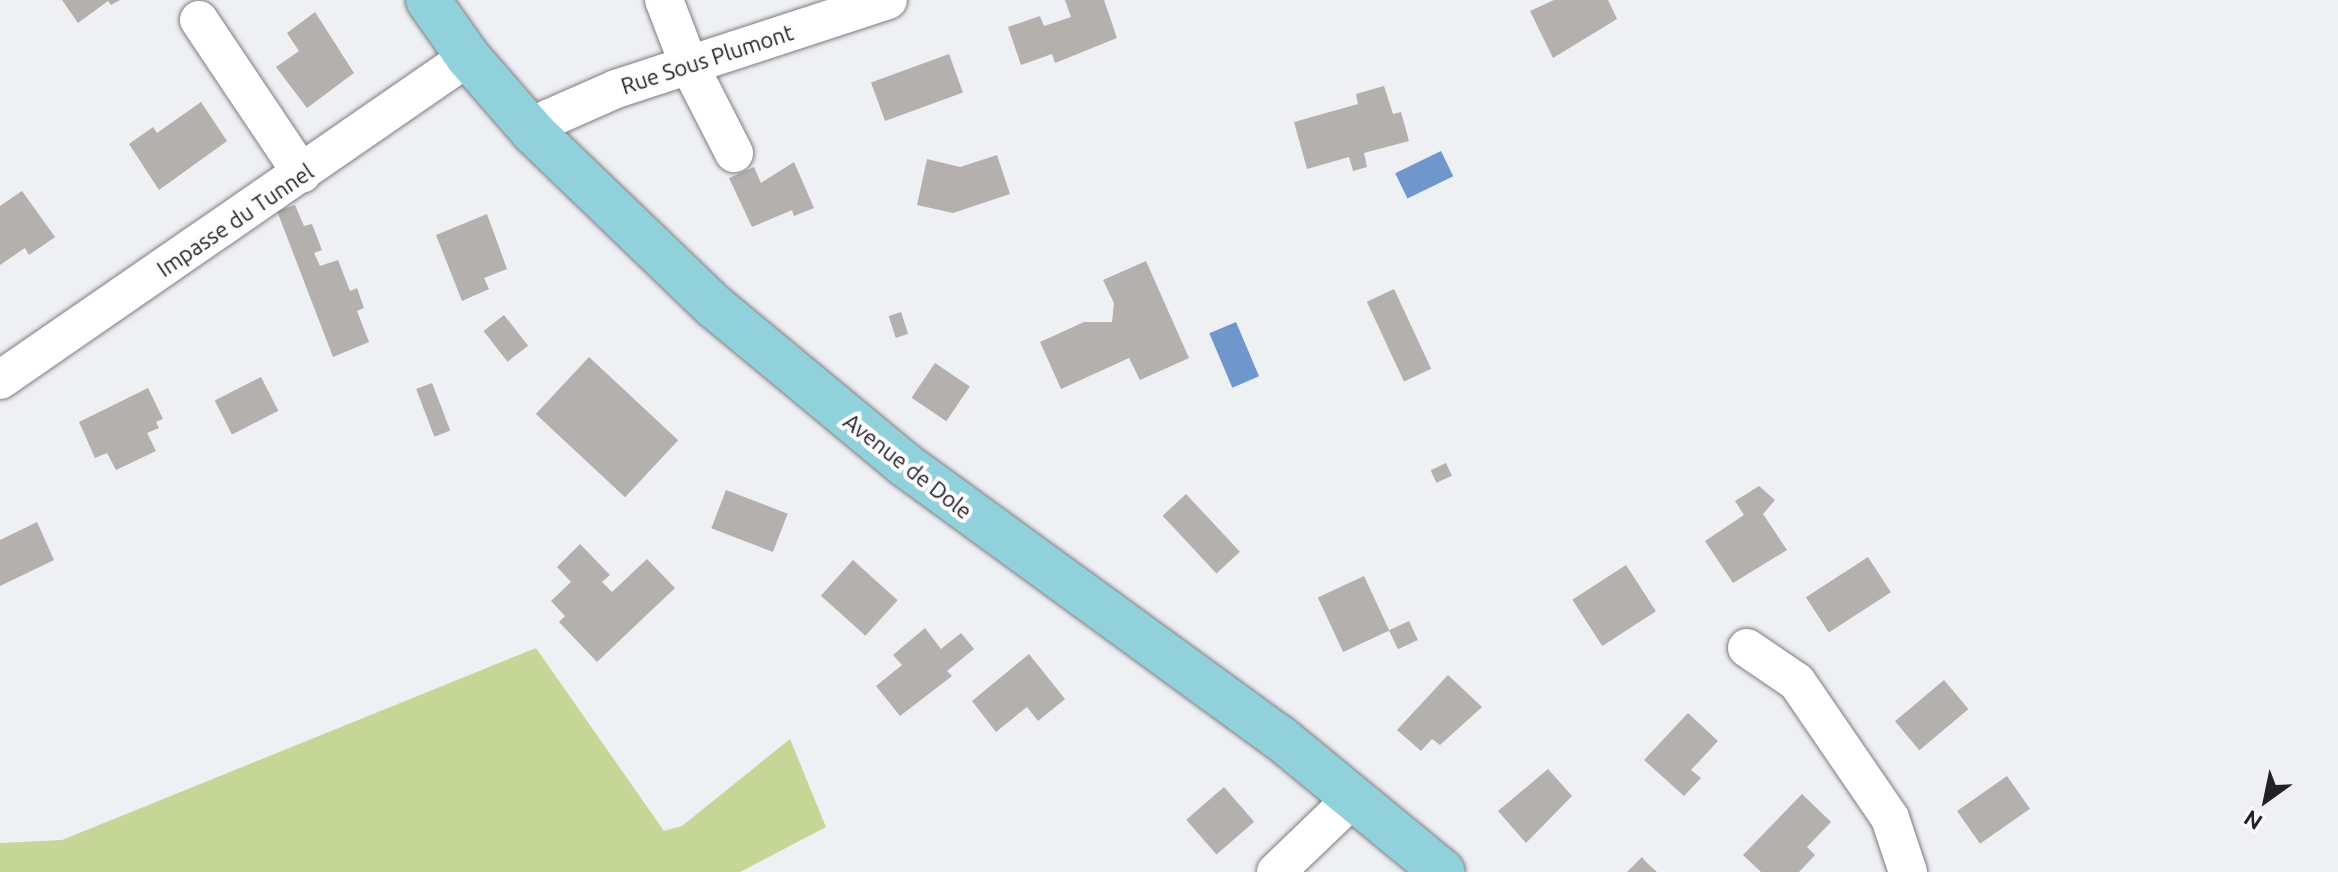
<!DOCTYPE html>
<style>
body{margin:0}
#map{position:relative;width:2338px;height:872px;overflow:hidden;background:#eff0f4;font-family:Ubuntu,sans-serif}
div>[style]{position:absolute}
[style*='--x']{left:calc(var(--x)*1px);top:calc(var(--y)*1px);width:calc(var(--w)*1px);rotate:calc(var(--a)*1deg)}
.green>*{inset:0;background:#c5d697}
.water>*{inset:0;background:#7097cc;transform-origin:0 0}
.building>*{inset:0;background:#b3b0ad;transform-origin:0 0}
.roads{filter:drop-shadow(0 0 2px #7c7d80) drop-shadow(0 0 2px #7c7d80)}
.minor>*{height:38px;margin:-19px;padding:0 19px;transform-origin:19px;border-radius:19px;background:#fff}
.major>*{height:44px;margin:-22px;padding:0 22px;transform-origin:22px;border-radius:22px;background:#91d1dc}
span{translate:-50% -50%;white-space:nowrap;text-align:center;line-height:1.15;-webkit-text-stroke:8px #fdfdff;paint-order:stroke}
.street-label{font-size:22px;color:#222224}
.north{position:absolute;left:2226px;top:760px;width:80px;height:80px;-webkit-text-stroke:6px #fdfdff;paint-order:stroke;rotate:213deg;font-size:22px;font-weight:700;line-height:32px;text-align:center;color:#222224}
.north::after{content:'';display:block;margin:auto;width:28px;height:36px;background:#222224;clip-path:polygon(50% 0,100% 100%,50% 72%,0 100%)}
</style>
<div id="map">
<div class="green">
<i style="clip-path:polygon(536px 648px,664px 831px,682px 826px,790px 739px,826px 827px,740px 872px,0 872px,0 843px,62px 840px)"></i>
</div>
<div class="water">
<i style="left:1441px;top:151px;width:28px;height:51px;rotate:64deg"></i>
<i style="left:1236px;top:322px;width:59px;height:29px;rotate:67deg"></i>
</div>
<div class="building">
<i style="clip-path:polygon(62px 0,120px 0,111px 5px,108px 1px,78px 23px)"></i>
<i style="clip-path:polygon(1065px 0,1104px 0,1117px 38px,1055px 63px,1052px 54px,1021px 65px,1008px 27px,1040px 16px,1044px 26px,1071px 17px)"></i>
<i style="clip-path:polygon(1554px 0,1608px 0,1617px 19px,1553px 58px,1530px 11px)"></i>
<i style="clip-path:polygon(315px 12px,354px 73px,307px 108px,276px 67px,299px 51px,287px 33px)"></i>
<i style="left:949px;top:54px;width:41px;height:83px;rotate:70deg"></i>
<i style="clip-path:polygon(1384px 86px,1393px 114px,1401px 112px,1409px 141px,1364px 153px,1367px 167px,1353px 171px,1349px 157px,1307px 169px,1294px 122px,1358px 104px,1356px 94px)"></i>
<i style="clip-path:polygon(201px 102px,227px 141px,159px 190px,129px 144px,153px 127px,157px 133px)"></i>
<i style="clip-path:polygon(997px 155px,1010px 194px,953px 213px,917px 205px,927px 159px,960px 167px)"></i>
<i style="clip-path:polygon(794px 162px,814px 208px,794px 216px,792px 210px,752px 227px,729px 178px,754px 167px,761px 183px)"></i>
<i style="clip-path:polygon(22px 191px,55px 237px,29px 255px,25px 248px,0 265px,0 206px)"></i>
<i style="clip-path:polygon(295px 205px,304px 226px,312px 224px,322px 250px,314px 253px,320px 266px,338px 260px,350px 291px,357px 288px,364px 308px,357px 311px,369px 342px,333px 357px,277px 211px)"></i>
<i style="clip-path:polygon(487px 214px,507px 269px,484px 278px,489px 289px,462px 301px,436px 235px)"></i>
<i style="clip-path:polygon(1146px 261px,1189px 358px,1140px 380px,1129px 358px,1061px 389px,1040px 342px,1084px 322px,1112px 322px,1114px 303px,1103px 280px)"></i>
<i style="left:1394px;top:289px;width:88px;height:30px;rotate:65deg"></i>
<i style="left:901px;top:312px;width:23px;height:13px;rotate:72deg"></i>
<i style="left:504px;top:315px;width:39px;height:26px;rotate:52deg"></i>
<i style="left:589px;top:357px;width:122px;height:78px;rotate:43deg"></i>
<i style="left:935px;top:363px;width:42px;height:42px;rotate:34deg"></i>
<i style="left:261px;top:377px;width:38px;height:52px;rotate:63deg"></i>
<i style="left:432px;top:383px;width:51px;height:17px;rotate:69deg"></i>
<i style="clip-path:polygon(148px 388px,163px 419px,156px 422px,159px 428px,147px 433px,156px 451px,116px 470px,107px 453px,95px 458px,79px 422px)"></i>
<i style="left:1446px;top:463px;width:14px;height:17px;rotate:65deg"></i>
<i style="clip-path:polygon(1759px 486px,1775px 500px,1763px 514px,1787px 550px,1733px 583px,1705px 541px,1744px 515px,1735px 501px)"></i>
<i style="left:726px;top:490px;width:66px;height:41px;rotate:21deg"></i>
<i style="left:1186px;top:494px;width:79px;height:32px;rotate:47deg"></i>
<i style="clip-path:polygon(37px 522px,54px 560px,0 586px,0 540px)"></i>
<i style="clip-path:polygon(580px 544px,610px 575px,602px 582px,612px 592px,647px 559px,675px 588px,597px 662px,559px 622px,565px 616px,551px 601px,571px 582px,557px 567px)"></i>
<i style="left:1868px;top:557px;width:42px;height:74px;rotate:57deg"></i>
<i style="left:853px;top:560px;width:60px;height:48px;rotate:42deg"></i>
<i style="left:1626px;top:565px;width:55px;height:64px;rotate:57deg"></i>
<i style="left:1364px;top:576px;width:60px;height:51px;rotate:65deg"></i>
<i style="left:1409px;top:621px;width:21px;height:22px;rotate:65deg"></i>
<i style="clip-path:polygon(925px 628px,941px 649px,961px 633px,974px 649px,947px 671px,952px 676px,900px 716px,876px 686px,902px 665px,893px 655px)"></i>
<i style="clip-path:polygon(1029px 654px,1065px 699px,1038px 721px,1027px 707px,996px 732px,972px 701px)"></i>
<i style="clip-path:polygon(1448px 675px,1482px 707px,1440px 745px,1432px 739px,1421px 751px,1397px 730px)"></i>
<i style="left:1944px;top:680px;width:38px;height:64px;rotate:50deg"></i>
<i style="clip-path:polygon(1688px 713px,1718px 741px,1691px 770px,1701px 778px,1684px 796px,1644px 760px)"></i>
<i style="clip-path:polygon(1548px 769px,1572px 796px,1526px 843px,1498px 811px)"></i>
<i style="left:2007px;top:776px;width:40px;height:61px;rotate:55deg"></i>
<i style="left:1224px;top:787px;width:46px;height:50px;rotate:49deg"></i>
<i style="clip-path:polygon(1802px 794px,1831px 822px,1807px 847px,1815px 855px,1799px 872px,1761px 872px,1743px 855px)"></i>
<i style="clip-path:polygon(1642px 857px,1646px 862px,1657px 872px,1627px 872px)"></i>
</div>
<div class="roads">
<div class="minor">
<i style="--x:664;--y:0;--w:70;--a:69"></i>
<i style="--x:689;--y:65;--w:99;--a:62.9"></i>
<i style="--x:199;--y:20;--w:185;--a:56.2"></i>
<i style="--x:534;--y:133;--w:20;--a:-45"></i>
<i style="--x:548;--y:119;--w:74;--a:-23.8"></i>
<i style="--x:616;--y:89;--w:286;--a:-18.1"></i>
<i style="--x:0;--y:380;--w:569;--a:-34.61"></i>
<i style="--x:1747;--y:648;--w:60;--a:34.2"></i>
<i style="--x:1797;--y:682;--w:165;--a:55.6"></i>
<i style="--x:1890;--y:818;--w:57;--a:71.6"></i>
<i style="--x:1276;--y:872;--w:108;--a:-43.9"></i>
</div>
<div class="major">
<i style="--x:428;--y:0;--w:70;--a:54.9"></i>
<i style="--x:468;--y:57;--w:101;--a:49"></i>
<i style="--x:534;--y:133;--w:251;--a:43.9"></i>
<i style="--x:715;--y:307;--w:246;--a:39.7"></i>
<i style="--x:904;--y:464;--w:464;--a:36.1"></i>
<i style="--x:1279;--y:737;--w:212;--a:39.5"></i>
</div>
</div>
<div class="street-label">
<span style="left:707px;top:59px;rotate:-18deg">Rue Sous Plumont</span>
<span style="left:235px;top:220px;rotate:-34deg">Impasse du Tunnel</span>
<span style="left:908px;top:466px;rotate:38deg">Avenue de Dole</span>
</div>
<div class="north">N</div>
</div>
